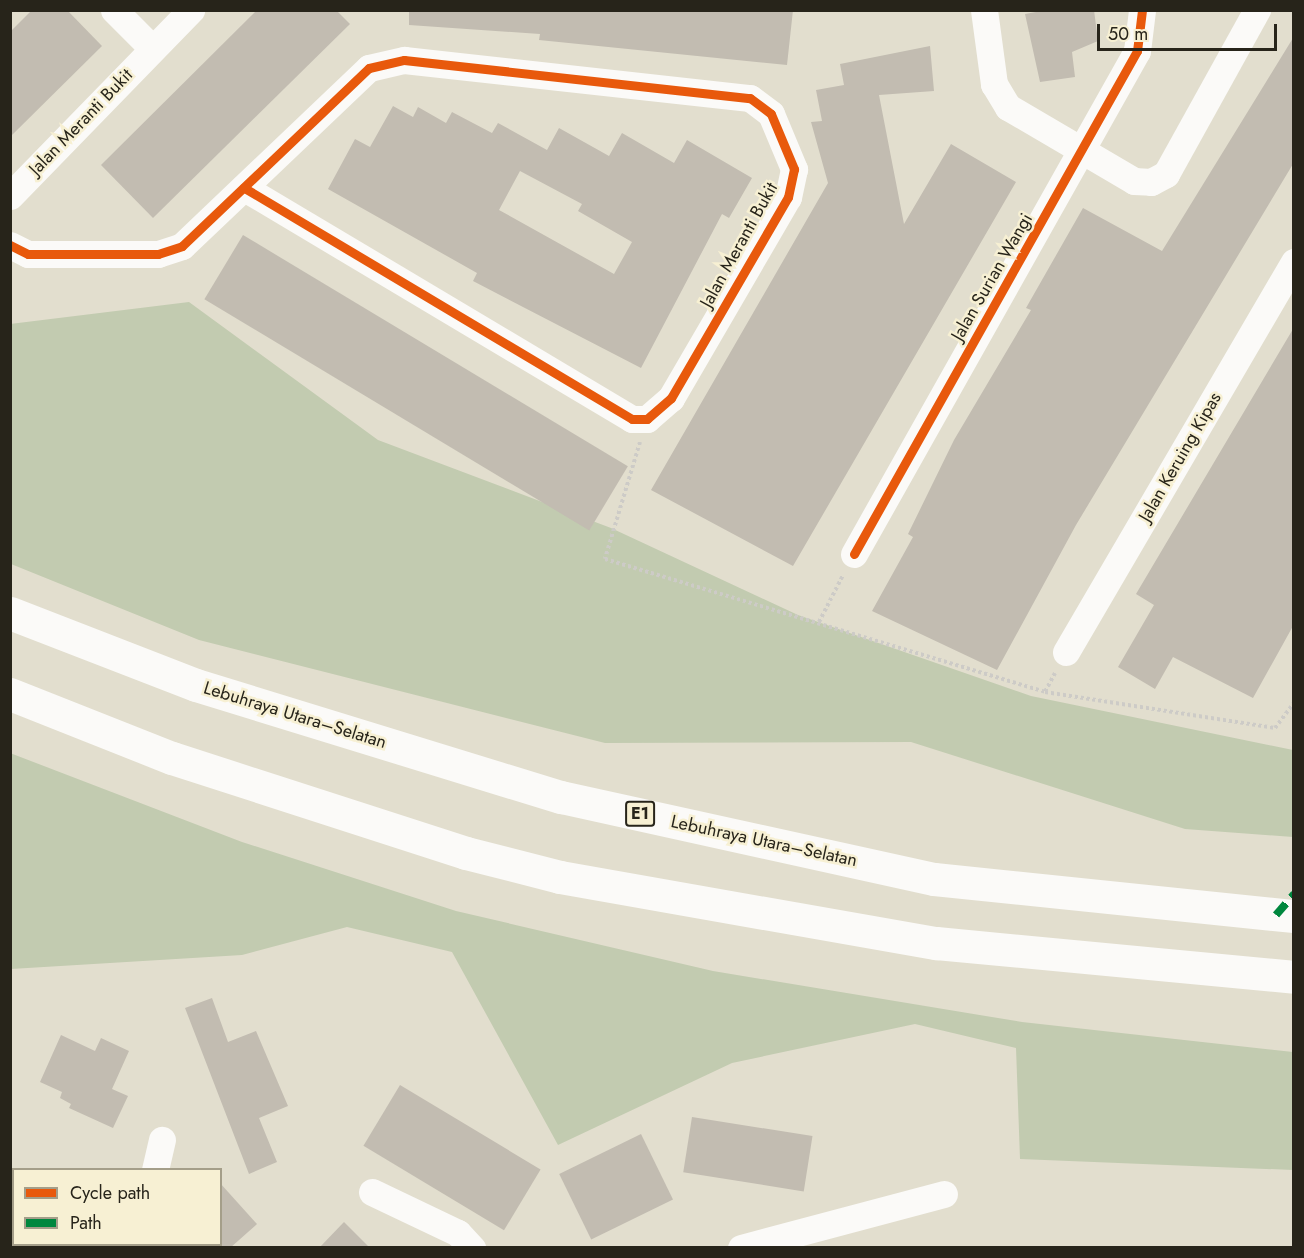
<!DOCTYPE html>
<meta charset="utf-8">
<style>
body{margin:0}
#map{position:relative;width:1304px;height:1258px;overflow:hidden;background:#e2dece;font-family:Jost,sans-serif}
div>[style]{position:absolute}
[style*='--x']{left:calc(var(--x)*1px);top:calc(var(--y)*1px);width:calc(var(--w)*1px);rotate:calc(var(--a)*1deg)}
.forest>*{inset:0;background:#c2cbb0}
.building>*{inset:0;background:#c2bcb1;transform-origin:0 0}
.path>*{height:4px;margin-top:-2px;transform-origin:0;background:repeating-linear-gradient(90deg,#cdcbc7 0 3px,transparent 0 6px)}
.minor>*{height:27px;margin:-13.5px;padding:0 13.5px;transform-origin:13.5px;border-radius:13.5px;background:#fbfaf8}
.motorway>*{height:33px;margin:-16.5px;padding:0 16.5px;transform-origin:16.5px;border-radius:16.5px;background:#fbfaf8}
.quiet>*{height:8px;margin-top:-4px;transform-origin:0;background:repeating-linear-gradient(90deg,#00873e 0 15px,transparent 0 23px)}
.cycleway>*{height:9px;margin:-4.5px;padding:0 4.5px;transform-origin:4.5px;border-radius:4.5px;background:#e8590c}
span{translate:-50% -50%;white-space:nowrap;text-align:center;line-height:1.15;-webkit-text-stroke:5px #f7f0d3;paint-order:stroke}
.shield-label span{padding:2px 4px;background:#f7f0d3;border:2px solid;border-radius:4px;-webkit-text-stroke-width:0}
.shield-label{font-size:16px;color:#27241a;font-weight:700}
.street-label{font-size:18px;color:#27241a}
.frame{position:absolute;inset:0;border:12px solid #27241a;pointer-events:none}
.legend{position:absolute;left:12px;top:1168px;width:210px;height:78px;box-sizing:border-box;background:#f7f0d3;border:2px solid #a49e89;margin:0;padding:8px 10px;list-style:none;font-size:18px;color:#27241a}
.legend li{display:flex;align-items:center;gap:12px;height:30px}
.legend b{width:30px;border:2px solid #a49e89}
.scale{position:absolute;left:1097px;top:24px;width:180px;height:27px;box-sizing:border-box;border:3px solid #27241a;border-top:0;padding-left:8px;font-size:18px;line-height:21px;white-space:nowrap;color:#27241a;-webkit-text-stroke:4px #f7f0d3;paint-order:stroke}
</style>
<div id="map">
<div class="forest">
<i style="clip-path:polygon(189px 302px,378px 440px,611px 528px,798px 615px,1031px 696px,1293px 750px,1293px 837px,1185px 829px,911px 742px,605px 743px,199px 640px,11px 564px,10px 324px)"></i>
<i style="clip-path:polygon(10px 753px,242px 842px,456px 911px,713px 971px,1022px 1022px,1293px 1052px,1293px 1170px,1020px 1159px,1016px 1048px,915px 1024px,732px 1063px,558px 1145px,452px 952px,347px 927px,242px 955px,11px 969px)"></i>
</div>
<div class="building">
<i style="clip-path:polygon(32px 10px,67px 10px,102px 46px,10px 137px,10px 32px)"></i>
<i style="clip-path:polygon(257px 10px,336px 10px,350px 24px,153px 218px,101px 165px)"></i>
<i style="clip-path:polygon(409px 10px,793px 10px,787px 65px,539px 40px,540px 34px,409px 25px)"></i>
<i style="clip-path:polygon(1047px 10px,1094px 10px,1098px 41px,1072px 52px,1075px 77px,1040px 82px,1025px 14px)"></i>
<i style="clip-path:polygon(1293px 38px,1293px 164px,1076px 525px,997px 670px,872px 611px,913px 537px,908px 534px,954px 440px,1031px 310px,1026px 308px,1083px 208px,1162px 251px)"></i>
<i style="clip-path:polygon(930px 46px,934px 91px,879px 95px,904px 224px,951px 144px,1016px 182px,793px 566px,651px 490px,828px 183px,811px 122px,822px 121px,816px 90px,844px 85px,840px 64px)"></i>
<i style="clip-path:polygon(evenodd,393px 106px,413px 117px,418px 107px,446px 123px,452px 112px,492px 133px,498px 123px,547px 150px,559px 128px,609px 156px,622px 133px,674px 163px,687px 140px,752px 178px,729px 218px,722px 214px,641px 368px,473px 281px,477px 273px,328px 189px,355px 139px,370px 147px,393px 106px,520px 171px,582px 204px,578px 211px,632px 242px,614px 274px,499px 210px,520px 171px)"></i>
<i style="left:243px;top:235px;width:449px;height:75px;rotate:31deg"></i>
<i style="clip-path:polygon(1293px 329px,1293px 626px,1253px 698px,1173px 657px,1155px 689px,1118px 667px,1154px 605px,1136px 594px)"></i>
<i style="clip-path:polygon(212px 998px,228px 1042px,256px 1031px,288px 1106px,259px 1118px,277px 1162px,249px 1174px,185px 1008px)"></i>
<i style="clip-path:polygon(61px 1035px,95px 1051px,101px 1038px,129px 1051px,112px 1089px,128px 1096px,113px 1128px,69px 1108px,71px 1104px,60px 1098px,62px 1092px,40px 1082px)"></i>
<i style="left:400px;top:1085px;width:164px;height:71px;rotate:31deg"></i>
<i style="left:692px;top:1117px;width:122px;height:56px;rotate:9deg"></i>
<i style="left:641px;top:1134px;width:73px;height:91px;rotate:64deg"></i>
<i style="clip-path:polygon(220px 1183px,257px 1224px,230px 1248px,220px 1248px)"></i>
<i style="clip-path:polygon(344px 1222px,370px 1248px,319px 1248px)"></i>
</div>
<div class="path">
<i style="--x:640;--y:442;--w:122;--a:106.7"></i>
<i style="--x:605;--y:559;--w:460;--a:16.8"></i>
<i style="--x:819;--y:622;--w:53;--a:-62.9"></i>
<i style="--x:1055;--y:673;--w:21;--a:118"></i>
<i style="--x:1045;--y:692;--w:233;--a:8.9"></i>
<i style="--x:1275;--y:728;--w:31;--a:-53"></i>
</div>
<div class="minor">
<i style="--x:114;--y:10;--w:54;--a:45"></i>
<i style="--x:984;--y:10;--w:75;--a:82.3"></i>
<i style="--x:994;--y:84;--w:27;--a:59"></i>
<i style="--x:1008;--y:107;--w:146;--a:30.4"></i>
<i style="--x:1134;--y:181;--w:17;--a:3"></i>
<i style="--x:1151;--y:182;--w:17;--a:-28"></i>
<i style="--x:1166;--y:174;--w:188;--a:-61"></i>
<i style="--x:10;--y:196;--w:260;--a:-45.8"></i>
<i style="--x:10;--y:245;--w:20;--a:27"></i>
<i style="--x:28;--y:254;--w:130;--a:0"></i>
<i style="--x:158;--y:254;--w:25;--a:-18"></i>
<i style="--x:182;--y:246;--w:258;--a:-43.6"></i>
<i style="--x:369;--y:68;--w:36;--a:-13"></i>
<i style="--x:404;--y:60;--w:348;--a:6.3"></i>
<i style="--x:750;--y:98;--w:26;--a:37"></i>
<i style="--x:771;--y:114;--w:60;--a:67.3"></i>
<i style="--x:794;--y:169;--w:29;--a:102"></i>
<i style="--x:788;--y:197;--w:233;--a:120.2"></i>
<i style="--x:671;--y:398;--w:32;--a:139"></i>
<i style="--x:647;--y:419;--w:15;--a:180"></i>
<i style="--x:632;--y:419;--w:452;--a:-149.2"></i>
<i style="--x:854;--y:554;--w:577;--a:-60.64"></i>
<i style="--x:1137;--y:51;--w:41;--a:-83"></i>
<i style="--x:1066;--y:652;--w:452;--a:-59.7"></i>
<i style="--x:155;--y:1170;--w:31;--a:-77"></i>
<i style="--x:372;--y:1192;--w:95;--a:25.5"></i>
<i style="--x:458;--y:1233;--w:21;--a:47"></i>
<i style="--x:85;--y:1248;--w:5;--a:-53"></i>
<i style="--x:741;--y:1248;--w:210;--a:-14.9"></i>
</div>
<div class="motorway">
<i style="--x:10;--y:613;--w:199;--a:21.2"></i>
<i style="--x:196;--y:685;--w:382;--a:17.1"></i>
<i style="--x:561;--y:797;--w:382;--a:12.4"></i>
<i style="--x:934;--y:879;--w:362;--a:5.9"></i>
<i style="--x:10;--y:694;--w:174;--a:21.6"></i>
<i style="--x:172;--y:758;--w:309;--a:17.9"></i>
<i style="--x:466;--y:853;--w:97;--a:14.3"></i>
<i style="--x:560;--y:877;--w:382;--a:10"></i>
<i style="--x:936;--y:943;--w:360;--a:5.4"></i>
</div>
<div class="quiet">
<i style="--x:1276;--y:915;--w:28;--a:-49"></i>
</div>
<div class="cycleway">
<i style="--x:10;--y:245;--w:20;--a:27"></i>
<i style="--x:28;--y:254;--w:130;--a:0"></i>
<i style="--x:158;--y:254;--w:25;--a:-18"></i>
<i style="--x:182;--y:246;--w:258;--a:-43.6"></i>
<i style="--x:369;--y:68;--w:36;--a:-13"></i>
<i style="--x:404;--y:60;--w:348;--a:6.3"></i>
<i style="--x:750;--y:98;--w:26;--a:37"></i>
<i style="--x:771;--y:114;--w:60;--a:67.3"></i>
<i style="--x:794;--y:169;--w:29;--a:102"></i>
<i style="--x:788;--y:197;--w:233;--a:120.2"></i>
<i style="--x:671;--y:398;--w:32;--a:139"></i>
<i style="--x:647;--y:419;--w:15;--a:180"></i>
<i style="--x:632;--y:419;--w:452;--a:-149.2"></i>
<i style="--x:854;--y:554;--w:577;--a:-60.64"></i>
<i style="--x:1137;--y:51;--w:41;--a:-83"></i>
</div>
<div class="shield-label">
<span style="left:640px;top:814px">E1</span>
</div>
<div class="street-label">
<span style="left:81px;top:122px;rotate:-46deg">Jalan Meranti Bukit</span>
<span style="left:739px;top:245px;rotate:-61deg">Jalan Meranti Bukit</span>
<span style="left:992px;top:277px;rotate:-60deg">Jalan Surian Wangi</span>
<span style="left:1180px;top:457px;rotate:-60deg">Jalan Keruing Kipas</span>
<span style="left:295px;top:715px;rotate:17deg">Lebuhraya Utara–Selatan</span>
<span style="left:764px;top:841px;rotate:12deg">Lebuhraya Utara–Selatan</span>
</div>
<div class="frame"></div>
<ul class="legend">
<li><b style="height:8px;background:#e8590c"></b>Cycle path</li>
<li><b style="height:8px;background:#00873e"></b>Path</li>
</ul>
<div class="scale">50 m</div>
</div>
